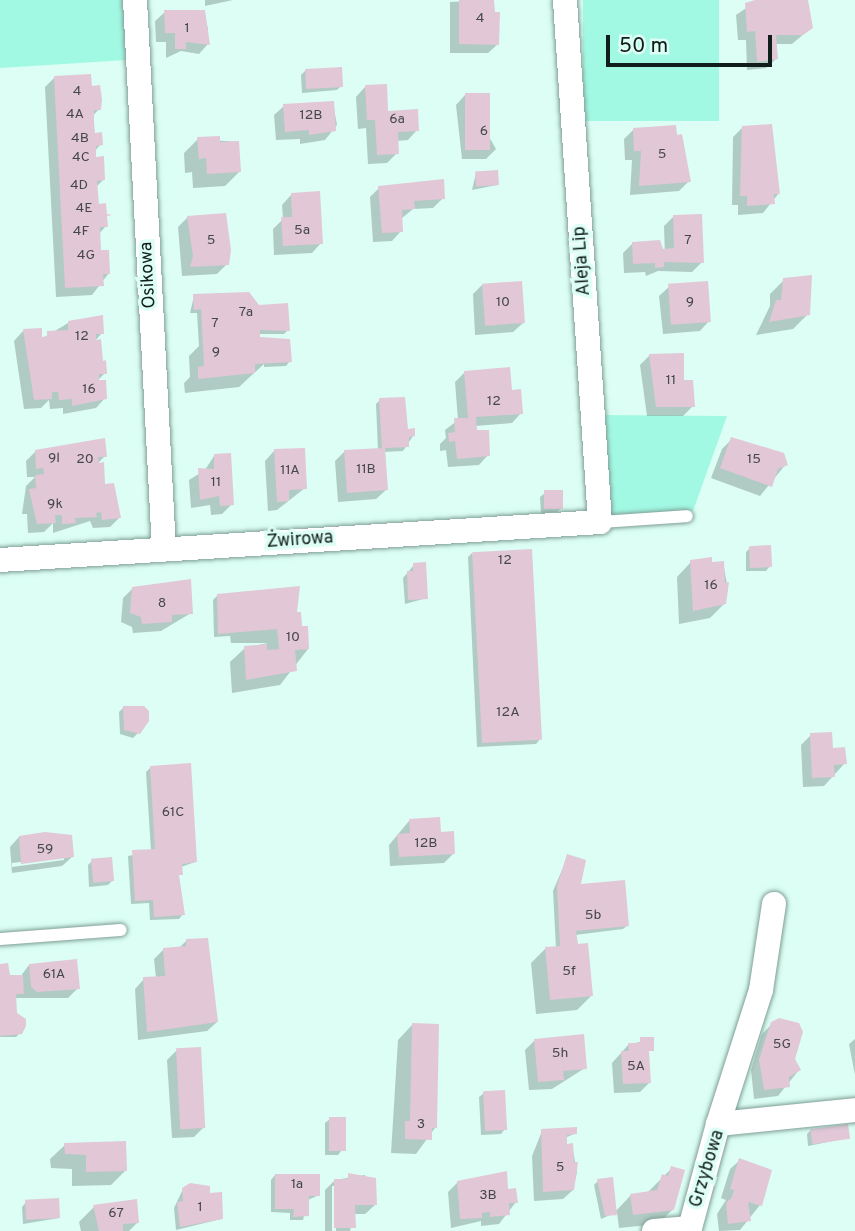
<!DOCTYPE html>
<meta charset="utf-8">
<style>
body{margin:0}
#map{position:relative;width:855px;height:1231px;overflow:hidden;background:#dcfef4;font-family:Overpass,sans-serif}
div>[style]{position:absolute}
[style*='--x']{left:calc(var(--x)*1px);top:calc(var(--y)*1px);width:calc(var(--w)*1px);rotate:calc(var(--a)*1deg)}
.green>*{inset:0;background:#a2f9e3;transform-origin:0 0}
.shadow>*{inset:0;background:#0003}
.building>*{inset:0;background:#e2c7d7;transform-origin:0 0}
.roads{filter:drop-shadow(0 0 2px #7f9e96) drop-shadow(0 0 2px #7f9e96)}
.lane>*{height:12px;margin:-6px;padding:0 6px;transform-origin:6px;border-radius:6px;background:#fff}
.street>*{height:24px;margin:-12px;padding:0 12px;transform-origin:12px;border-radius:12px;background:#fff}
span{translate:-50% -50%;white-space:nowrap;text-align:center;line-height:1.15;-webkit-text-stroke:7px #dcfef4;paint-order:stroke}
.number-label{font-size:14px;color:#454849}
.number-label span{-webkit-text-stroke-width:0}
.street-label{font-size:18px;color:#111d1a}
.scale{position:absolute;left:606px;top:35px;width:166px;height:32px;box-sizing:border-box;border:4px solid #111d1a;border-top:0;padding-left:9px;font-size:21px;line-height:24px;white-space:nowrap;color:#111d1a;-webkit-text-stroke:5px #dcfef4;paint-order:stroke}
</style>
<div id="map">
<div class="green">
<i style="clip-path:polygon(0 0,123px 0,127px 60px,0 68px)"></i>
<i style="left:583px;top:0;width:136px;height:121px"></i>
<i style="clip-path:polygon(603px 415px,727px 416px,693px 511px,610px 515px)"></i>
</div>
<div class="shadow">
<i style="clip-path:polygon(205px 0,233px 0,205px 6px)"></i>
<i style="clip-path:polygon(493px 0,498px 44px,488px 53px,450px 53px,450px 2px)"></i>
<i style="clip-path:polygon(758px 0,806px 0,811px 28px,792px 44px,775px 44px,776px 59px,766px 68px,747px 70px,746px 40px,738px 40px,736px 15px)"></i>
<i style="clip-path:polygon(165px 12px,208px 27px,208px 44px,199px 54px,181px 51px,166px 58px,166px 42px,156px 42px,155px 21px)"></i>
<i style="clip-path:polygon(306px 70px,341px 86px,337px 90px,302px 93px,301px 75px)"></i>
<i style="clip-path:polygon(54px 78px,90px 87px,99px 109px,92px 117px,93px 135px,101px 144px,94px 152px,103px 180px,96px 187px,97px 206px,106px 226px,99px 234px,100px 252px,109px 273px,92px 295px,56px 297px,45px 87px)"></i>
<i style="clip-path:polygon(365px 87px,386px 113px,417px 130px,408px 140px,396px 141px,397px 153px,387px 163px,368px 164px,366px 128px,358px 129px,356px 97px)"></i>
<i style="clip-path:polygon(465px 95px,496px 149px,486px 159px,462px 159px,456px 105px)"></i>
<i style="clip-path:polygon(333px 103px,337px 125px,325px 140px,300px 144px,300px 139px,276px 140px,274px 115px,284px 106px)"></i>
<i style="clip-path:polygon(743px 127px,779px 193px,763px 213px,738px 215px,738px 205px,732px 205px,733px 137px)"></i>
<i style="clip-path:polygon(634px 129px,689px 181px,679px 191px,630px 195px,632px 160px,625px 160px,624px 139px)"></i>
<i style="clip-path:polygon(198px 139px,238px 142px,239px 172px,225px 186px,193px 188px,192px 172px,185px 173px,184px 153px)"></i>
<i style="clip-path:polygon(476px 173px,497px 185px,472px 190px)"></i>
<i style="clip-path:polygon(379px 188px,443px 198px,433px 208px,413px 209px,401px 219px,401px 231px,392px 241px,373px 242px,370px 197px)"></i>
<i style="clip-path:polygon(291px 195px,321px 243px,312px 253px,274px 255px,273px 229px,283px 219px,282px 205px)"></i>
<i style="clip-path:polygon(674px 216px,702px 262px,692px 272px,658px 271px,646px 276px,645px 272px,624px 273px,623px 253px,633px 243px,665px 257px,664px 226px)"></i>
<i style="clip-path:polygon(188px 217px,227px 264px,217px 274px,182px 276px,178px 227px)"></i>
<i style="clip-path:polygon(784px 280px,808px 314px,793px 329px,756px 335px,770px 306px,770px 294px)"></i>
<i style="clip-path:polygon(482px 285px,523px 323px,513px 332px,475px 335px,473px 294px)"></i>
<i style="clip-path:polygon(669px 287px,709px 321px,700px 331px,663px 334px,659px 296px)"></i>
<i style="clip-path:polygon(194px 296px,258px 307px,288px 330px,284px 334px,258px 334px,258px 342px,290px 361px,286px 366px,264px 367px,264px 364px,239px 387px,185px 393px,184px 383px,190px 377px,189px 356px,199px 346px,197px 313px,190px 313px)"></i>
<i style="clip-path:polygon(68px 323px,102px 333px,94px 342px,105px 373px,96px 382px,105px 398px,96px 408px,63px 414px,63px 408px,50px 409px,49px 400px,41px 408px,24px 409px,14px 341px,23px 331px,40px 340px)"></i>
<i style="clip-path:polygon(650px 355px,682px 382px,693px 406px,683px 416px,647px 416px,640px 365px)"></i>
<i style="clip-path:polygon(465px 372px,510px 392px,521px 413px,512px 423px,475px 426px,488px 455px,479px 465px,448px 467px,446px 450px,440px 451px,440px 444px,446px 438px,445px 430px,458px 420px,455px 382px)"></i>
<i style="clip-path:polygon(380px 400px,413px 436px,403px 451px,383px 452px,386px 490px,376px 499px,338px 502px,335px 461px,345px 451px,378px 450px,376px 404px)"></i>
<i style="clip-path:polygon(732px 439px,786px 464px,760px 496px,711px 478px,722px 449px)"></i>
<i style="clip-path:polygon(36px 451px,105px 456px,96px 465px,119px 518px,110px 527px,93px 528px,90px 521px,53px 533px,53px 523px,44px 532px,28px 533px,27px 514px,22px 514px,26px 486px,35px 477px,27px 477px,26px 461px)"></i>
<i style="clip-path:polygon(274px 451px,305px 488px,277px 510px,268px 511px,265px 461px)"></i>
<i style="clip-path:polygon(214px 456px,232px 504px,222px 514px,211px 515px,210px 505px,191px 508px,189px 480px,205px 470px)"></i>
<i style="clip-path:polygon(545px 493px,562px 508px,557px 512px,541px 513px,540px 497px)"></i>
<i style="clip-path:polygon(750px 548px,770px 566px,766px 571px,746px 571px,746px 552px)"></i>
<i style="clip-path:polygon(472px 553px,540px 739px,536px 744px,477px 747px,468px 557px)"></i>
<i style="clip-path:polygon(691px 562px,723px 563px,728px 589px,725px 603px,710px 618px,679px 624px,677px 577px)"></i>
<i style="clip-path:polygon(414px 565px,427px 598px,405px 604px,403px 578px)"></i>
<i style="clip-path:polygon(133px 588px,191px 613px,161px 631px,133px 633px,132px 627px,121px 622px,123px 598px)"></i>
<i style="clip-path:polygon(217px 596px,295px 614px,308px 649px,280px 685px,232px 693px,230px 662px,245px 648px,268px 643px,231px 643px,230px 636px,214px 637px,213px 600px)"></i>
<i style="clip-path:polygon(124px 707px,138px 733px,133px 738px,120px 734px,119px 712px)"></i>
<i style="clip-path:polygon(811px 735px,845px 763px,824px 786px,803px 787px,801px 745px)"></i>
<i style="clip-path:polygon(151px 767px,195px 862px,181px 867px,177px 878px,183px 914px,179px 919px,150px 920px,149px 903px,131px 904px,128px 856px,151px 851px,146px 772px)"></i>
<i style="clip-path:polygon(409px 821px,439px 833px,454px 853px,444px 863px,390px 866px,389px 845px)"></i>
<i style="clip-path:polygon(evenodd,19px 837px,72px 857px,62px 866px,12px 873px,10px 847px,19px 837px,64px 857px,64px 860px,12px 867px,12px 863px,64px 857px)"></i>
<i style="clip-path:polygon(568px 856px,580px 886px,628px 925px,623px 929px,575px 935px,592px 995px,577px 1010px,536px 1014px,531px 963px,545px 949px,556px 948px,553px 891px)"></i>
<i style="clip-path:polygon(92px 861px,112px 881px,108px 885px,89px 887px,88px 865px)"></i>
<i style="clip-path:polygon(186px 941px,217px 1022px,207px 1031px,138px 1040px,135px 989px,144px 979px,156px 978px,154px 959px,164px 949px,179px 948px)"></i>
<i style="clip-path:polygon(0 965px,8px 977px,20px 977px,29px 965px,78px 988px,68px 998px,14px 998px,20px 1033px,16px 1037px,0 1037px)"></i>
<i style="clip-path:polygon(772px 1024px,799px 1070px,778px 1096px,754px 1099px,751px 1070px,762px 1034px)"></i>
<i style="clip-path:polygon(412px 1025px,435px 1128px,416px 1154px,391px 1153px,398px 1040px)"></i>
<i style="clip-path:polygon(855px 1039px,855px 1075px,849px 1044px)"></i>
<i style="clip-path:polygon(535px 1040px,585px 1068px,552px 1089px,529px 1090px,525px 1050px)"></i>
<i style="clip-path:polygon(652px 1040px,647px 1056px,649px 1083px,640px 1092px,614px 1093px,612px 1063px,629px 1044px)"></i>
<i style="clip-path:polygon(177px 1050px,204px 1127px,194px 1137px,172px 1138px,167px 1060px)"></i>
<i style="clip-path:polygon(484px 1093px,505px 1129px,501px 1134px,481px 1135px,479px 1097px)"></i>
<i style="clip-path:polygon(330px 1119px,342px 1150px,338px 1155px,325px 1155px,325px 1123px)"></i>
<i style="clip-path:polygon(811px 1130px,848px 1138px,808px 1146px,807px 1134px)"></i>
<i style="clip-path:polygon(542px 1131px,576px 1133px,565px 1138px,566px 1145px,572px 1145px,577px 1172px,573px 1190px,563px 1199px,534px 1201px,532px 1156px)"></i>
<i style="clip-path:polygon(65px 1145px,126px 1170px,111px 1185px,72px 1186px,72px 1169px,51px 1168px,50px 1159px)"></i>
<i style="clip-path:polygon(740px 1160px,760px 1205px,740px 1230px,719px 1231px,717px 1214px,726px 1200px,721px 1198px,730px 1169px)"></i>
<i style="clip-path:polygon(672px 1168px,673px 1209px,658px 1224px,619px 1228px,617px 1212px,601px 1219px,594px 1185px,598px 1181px,615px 1212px,631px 1195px,647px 1193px)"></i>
<i style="clip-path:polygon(275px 1175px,319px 1195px,308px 1200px,303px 1220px,290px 1220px,290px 1213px,271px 1212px,271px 1180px)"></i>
<i style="clip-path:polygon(365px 1175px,375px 1205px,365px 1214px,354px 1214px,350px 1231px,336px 1231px,336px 1186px,332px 1186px,332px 1231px,325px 1231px,325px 1190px,335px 1180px)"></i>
<i style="clip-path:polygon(458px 1182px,507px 1191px,516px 1202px,499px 1224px,481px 1226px,481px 1221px,451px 1228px,448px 1192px)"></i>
<i style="clip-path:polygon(183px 1189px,208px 1195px,221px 1219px,176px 1230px,174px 1208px)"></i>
<i style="clip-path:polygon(26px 1202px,59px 1218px,23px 1224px,22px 1207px)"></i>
<i style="clip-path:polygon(94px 1207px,137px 1223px,129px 1231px,81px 1231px,79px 1222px)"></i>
</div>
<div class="building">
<i style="clip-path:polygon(459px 0,494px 0,495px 12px,500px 12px,499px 45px,459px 44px)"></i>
<i style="clip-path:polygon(755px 0,808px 0,813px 28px,803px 35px,776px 35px,778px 59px,757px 62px,755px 31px,747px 32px,745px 3px)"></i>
<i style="clip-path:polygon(164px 10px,205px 10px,210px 45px,186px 42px,186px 49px,175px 49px,175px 33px,165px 33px)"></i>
<i style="left:342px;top:67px;width:20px;height:37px;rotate:87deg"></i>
<i style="clip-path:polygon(91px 74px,92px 86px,100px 85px,102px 99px,101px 110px,94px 110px,94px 123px,95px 133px,102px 132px,103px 145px,96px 146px,96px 157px,104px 156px,105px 180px,97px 181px,99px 204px,106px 203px,107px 214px,112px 215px,107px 216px,108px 227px,100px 227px,101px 250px,109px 250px,110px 274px,103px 274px,104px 286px,65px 288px,54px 76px)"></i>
<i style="clip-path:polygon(387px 84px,388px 111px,418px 109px,419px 131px,398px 132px,399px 154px,377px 155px,375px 120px,367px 120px,365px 85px)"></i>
<i style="left:465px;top:93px;width:25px;height:57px"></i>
<i style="clip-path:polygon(334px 101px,336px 131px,309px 135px,309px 130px,285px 132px,283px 104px)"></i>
<i style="clip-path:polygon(772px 124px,780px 194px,774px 194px,775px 204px,747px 206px,747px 196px,740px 196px,742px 126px)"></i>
<i style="clip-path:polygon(676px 125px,677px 135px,682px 134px,691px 182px,639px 186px,641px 151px,634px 151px,633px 128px)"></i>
<i style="clip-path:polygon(220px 136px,220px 142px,239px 141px,241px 172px,207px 174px,206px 158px,199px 159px,197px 137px)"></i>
<i style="left:498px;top:170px;width:15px;height:23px;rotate:86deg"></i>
<i style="clip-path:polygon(444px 179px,445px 199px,414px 201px,415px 209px,402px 210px,403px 232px,382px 233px,378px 186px)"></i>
<i style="clip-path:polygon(320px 191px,323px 244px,283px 246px,281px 217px,292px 217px,291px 193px)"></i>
<i style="clip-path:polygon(226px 213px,231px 250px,229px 265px,190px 267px,193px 256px,187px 216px)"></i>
<i style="clip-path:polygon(702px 214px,704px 263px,664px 262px,664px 267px,655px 268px,655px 263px,633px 264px,632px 242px,660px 240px,663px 249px,674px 248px,673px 215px)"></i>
<i style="clip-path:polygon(812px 275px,810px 315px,769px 322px,776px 300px,781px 300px,783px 278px)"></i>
<i style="left:522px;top:281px;width:42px;height:40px;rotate:86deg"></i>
<i style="left:708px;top:281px;width:41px;height:40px;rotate:86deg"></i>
<i style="clip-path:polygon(249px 292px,259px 305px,288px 303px,290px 331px,260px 330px,260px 337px,290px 339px,292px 362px,255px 364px,255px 373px,198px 379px,198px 367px,204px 366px,201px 309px,194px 310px,193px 294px)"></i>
<i style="clip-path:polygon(103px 315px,104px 334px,96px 334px,96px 340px,101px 339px,103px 361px,106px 360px,107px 374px,99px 374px,99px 380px,106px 380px,107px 399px,72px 406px,72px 399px,59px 400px,58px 392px,52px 392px,52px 399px,34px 400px,23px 329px,42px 328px,42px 337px,47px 336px,47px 331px,68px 330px,68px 321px)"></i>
<i style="clip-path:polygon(684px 353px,684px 380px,693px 380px,695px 407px,656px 407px,649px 354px)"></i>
<i style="clip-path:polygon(510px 367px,512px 390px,521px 389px,523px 414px,476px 417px,477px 430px,489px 430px,490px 456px,457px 459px,455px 441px,449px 442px,448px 433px,455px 432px,454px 418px,468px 418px,464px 371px)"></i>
<i style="clip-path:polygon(405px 397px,408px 429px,415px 428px,415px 436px,409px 437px,409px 447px,385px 448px,388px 490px,347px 493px,344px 450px,382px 448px,379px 398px)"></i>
<i style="clip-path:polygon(731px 437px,784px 453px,788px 465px,778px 469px,772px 487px,720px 468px)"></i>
<i style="clip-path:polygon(105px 438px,107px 457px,98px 457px,99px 463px,104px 462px,105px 484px,114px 483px,121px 518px,102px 520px,101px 512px,96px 513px,97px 517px,75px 518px,76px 523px,62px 524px,62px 515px,55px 515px,56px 523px,37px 524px,29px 489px,36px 488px,35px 475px,44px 474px,43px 468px,36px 469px,35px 450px)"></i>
<i style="clip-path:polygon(305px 448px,307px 489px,289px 490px,289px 501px,277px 502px,274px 449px)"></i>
<i style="clip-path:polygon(231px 453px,234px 505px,220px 506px,219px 496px,200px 500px,198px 468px,214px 469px,214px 454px)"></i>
<i style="left:563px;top:490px;width:19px;height:19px;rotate:90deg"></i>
<i style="left:771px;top:545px;width:22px;height:22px;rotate:87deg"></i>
<i style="left:532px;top:549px;width:191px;height:60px;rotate:87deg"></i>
<i style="clip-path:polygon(712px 557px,712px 562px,724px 561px,725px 583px,729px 582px,726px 604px,693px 611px,690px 560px)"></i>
<i style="clip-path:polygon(426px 562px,428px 599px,408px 600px,407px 571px,413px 571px,413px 563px)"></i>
<i style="clip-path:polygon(191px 579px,193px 614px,172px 615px,172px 622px,142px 624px,141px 617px,130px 613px,132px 587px)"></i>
<i style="clip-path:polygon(300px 586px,297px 612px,301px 612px,302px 626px,308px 626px,309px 649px,295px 650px,297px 671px,246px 680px,244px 646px,267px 644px,267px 650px,279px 649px,277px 629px,218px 634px,217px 594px)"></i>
<i style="clip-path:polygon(123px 706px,144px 706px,149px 711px,149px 721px,140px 734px,124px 730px)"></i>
<i style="clip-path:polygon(832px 732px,833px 748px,845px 747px,847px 764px,834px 765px,835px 777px,812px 778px,810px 733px)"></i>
<i style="clip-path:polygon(191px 763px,197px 862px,182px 864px,183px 875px,179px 875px,185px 915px,154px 917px,153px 900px,135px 901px,132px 850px,155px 849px,150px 766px)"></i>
<i style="clip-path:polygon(440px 817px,441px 832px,454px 831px,455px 854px,399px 857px,397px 834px,410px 833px,409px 819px)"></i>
<i style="clip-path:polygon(45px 832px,72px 835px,74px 857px,21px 864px,19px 836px)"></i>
<i style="clip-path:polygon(567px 854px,586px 860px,581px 884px,625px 880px,629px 926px,576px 931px,578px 944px,588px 943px,593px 996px,550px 1000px,545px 947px,560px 946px,557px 886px)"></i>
<i style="left:112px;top:857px;width:24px;height:21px;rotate:85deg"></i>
<i style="clip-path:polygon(208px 938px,218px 1022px,147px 1032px,143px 977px,165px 976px,163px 948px,186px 946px,186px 939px)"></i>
<i style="clip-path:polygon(77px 959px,80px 989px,37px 992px,31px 987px,29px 964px)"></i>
<i style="clip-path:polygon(8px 963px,10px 975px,23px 975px,24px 994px,16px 994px,17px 1013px,26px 1019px,26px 1026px,22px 1034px,0 1036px,0 964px)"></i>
<i style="clip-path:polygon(779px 1018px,799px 1023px,803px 1032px,795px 1059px,801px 1070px,789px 1077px,790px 1087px,764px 1090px,759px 1060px,771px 1022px)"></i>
<i style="clip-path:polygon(412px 1023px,439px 1024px,437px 1128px,432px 1128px,432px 1140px,405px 1139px,405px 1121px,410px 1121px)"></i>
<i style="clip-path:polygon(584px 1034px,587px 1069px,563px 1071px,564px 1080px,538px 1082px,534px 1039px)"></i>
<i style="clip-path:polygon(640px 1037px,654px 1037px,654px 1051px,649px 1051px,651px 1083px,623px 1084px,621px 1051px,629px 1051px,628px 1043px,640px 1043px)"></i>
<i style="left:201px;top:1047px;width:81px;height:25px;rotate:87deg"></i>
<i style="left:505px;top:1090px;width:40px;height:22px;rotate:87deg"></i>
<i style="left:329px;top:1117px;width:17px;height:34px"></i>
<i style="left:848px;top:1124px;width:15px;height:38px;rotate:82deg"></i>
<i style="clip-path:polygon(577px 1127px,577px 1134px,567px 1135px,567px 1144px,573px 1143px,574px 1162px,578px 1162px,574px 1190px,543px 1192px,541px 1129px)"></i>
<i style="clip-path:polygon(126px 1141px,127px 1171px,86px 1172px,86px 1155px,65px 1154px,64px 1143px)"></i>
<i style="clip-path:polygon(739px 1158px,772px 1170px,762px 1206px,748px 1202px,751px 1221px,728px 1224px,726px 1203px,732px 1197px,734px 1190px,730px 1189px)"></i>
<i style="clip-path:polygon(671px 1166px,685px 1170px,674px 1210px,633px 1215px,630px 1194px,657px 1190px,662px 1174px,668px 1176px)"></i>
<i style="clip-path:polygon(507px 1171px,508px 1189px,516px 1188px,518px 1203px,509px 1203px,510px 1215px,490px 1217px,490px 1212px,482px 1213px,482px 1218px,460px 1219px,457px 1181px)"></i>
<i style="clip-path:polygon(348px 1173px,376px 1178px,377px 1205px,355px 1205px,356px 1228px,334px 1228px,334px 1179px,348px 1179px)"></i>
<i style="clip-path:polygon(275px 1174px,320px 1174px,320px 1196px,309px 1196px,309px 1216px,293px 1217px,294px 1209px,275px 1209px)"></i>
<i style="clip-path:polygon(613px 1177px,617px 1215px,605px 1216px,597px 1179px)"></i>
<i style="clip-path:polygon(190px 1183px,210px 1186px,210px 1193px,222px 1192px,223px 1219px,180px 1227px,177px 1202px,183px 1201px,182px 1188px)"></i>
<i style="left:59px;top:1198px;width:20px;height:34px;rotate:87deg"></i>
<i style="clip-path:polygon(137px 1199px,139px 1223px,123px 1224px,123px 1231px,99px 1231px,93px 1205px)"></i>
</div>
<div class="roads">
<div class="lane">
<i style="--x:600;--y:522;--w:87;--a:-3.9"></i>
<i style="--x:0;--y:939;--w:121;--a:-4.3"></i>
</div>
<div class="street">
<i style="--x:135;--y:0;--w:550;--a:86.98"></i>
<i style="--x:0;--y:560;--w:601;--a:-3.62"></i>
<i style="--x:600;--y:522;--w:523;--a:-93.84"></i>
<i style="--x:718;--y:1124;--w:141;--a:-72.2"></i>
<i style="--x:761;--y:990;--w:87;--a:-81.4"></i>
<i style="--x:654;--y:1231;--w:36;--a:-5"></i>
<i style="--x:690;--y:1228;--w:108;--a:-74.9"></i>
<i style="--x:718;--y:1124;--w:138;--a:-5.8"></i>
</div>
</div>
<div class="number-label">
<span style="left:480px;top:19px">4</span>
<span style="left:187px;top:29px">1</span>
<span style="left:77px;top:92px">4</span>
<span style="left:75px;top:115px">4A</span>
<span style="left:311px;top:116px">12B</span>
<span style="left:397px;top:120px">6a</span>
<span style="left:484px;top:132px">6</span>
<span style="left:80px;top:139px">4B</span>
<span style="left:662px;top:155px">5</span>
<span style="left:81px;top:158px">4C</span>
<span style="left:79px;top:186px">4D</span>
<span style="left:84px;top:209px">4E</span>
<span style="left:302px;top:231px">5a</span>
<span style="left:81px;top:232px">4F</span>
<span style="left:211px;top:241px">5</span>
<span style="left:688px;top:241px">7</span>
<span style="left:86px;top:256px">4G</span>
<span style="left:503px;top:303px">10</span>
<span style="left:690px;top:303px">9</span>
<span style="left:246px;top:313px">7a</span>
<span style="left:215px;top:324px">7</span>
<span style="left:82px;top:337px">12</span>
<span style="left:216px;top:353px">9</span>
<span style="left:671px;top:381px">11</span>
<span style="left:89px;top:390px">16</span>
<span style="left:494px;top:402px">12</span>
<span style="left:54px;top:459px">9l</span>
<span style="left:85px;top:460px">20</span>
<span style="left:754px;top:460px">15</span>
<span style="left:366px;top:470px">11B</span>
<span style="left:290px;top:471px">11A</span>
<span style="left:216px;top:483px">11</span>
<span style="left:55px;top:505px">9k</span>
<span style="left:505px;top:561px">12</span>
<span style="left:711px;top:586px">16</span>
<span style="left:162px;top:604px">8</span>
<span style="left:293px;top:638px">10</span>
<span style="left:508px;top:713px">12A</span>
<span style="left:173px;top:813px">61C</span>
<span style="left:426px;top:844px">12B</span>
<span style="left:45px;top:850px">59</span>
<span style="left:593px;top:916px">5b</span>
<span style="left:569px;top:972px">5f</span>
<span style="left:54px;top:975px">61A</span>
<span style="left:782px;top:1045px">5G</span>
<span style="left:560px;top:1054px">5h</span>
<span style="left:636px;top:1067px">5A</span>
<span style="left:421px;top:1125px">3</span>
<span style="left:560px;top:1168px">5</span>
<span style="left:297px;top:1185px">1a</span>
<span style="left:488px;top:1196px">3B</span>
<span style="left:200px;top:1208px">1</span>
<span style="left:116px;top:1214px">67</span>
</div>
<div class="street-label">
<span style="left:583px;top:261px;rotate:-94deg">Aleja Lip</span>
<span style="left:149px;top:275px;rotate:-93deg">Osikowa</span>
<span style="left:300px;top:541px;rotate:-4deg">Żwirowa</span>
<span style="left:708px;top:1169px;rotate:-73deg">Grzybowa</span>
</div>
<div class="scale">50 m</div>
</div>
